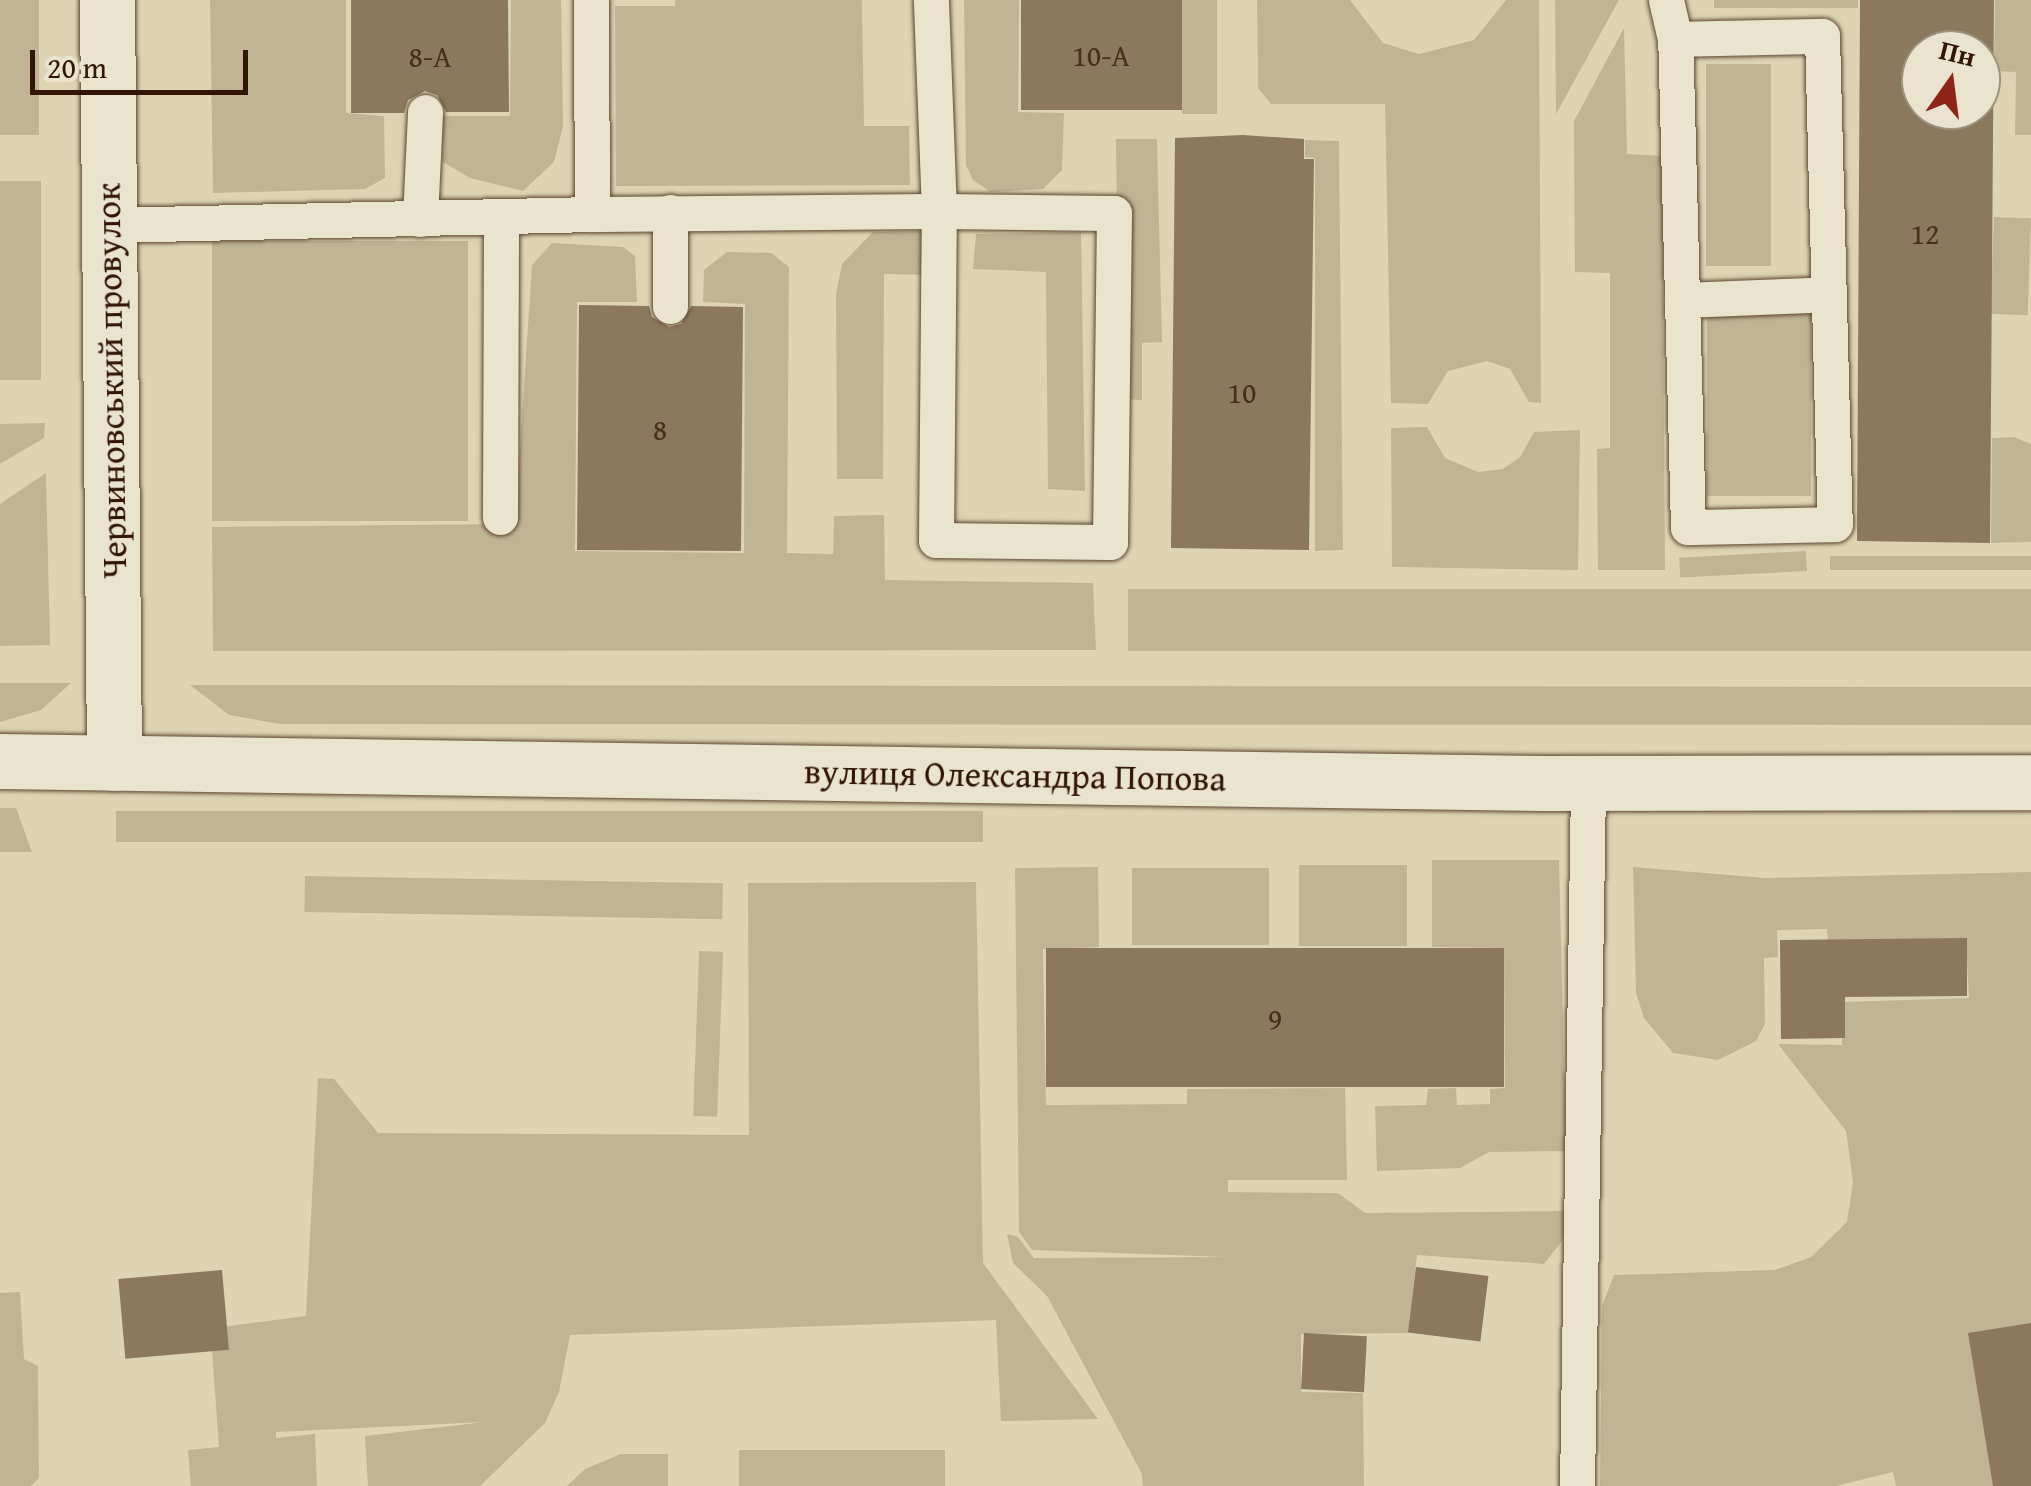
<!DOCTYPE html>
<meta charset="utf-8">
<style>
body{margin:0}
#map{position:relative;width:2031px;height:1486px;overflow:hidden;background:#ded4b3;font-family:"Gentium Book Plus",serif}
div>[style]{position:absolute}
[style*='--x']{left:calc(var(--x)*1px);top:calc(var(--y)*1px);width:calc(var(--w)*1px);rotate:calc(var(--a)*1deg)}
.green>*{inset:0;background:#c1b495;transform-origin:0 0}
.building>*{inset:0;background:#8b785f;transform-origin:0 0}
.roads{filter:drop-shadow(0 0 2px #5d4530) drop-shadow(0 0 2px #5d4530)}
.lane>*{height:35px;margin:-17.5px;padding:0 17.5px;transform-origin:17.5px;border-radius:17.5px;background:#eae3ce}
.street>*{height:55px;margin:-27.5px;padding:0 27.5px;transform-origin:27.5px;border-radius:27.5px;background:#eae3ce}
span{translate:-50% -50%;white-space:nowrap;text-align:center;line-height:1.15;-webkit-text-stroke:10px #eae3ce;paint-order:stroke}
.number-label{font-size:30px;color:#482e1c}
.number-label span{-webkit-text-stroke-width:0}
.street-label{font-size:35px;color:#321505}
.north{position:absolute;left:1901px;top:30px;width:100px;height:100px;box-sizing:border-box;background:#eae3ce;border:2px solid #a0917e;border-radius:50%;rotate:14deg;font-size:28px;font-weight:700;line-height:40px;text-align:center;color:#321505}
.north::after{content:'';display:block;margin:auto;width:35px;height:45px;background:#8f2418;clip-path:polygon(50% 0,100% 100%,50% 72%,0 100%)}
.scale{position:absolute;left:30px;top:50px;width:218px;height:45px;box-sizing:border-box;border:5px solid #321505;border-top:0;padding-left:12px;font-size:30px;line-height:35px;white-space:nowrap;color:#321505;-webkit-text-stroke:8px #eae3ce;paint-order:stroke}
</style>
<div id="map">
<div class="green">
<i style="left:0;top:0;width:39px;height:135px"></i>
<i style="clip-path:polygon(210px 0,346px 0,346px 113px,384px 116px,385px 178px,365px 189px,213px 193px)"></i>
<i style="clip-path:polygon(511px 0,561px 0,563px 126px,554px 162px,523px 191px,470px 178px,443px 162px,441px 116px,510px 116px)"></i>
<i style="clip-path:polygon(675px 0,862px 0,864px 126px,909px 126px,910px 185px,616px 186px,615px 6px,675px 6px)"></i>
<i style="clip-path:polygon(964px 0,1019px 0,1018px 112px,1064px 113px,1062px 170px,1043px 189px,991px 192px,973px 180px,966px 165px)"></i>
<i style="left:1182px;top:0;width:35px;height:114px"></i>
<i style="clip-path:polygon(1257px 0,1350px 0,1383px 43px,1419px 54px,1474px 40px,1506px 0,1539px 0,1541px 403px,1529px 402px,1510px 369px,1487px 361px,1448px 371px,1428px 404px,1391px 403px,1385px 104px,1271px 104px,1258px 88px)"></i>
<i style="clip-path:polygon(1555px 0,1619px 0,1556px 114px)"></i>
<i style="left:1714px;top:0;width:144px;height:8px"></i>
<i style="clip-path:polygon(1995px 0,2031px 0,2031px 135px,2015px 135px,2016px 72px,1994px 71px)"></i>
<i style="clip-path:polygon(1624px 28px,1627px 154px,1662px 156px,1665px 570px,1598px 570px,1597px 449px,1610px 448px,1610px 273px,1575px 272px,1574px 121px)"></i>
<i style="left:1771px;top:64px;width:202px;height:65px;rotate:90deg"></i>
<i style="clip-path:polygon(1116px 139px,1157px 139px,1162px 342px,1142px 343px,1142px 400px,1119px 399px)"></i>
<i style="clip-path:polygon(1305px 140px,1339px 141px,1343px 550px,1315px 551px,1315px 158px,1305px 157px)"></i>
<i style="left:0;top:181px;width:41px;height:199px"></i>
<i style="left:1994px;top:217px;width:37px;height:97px;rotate:2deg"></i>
<i style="clip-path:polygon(930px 231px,931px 275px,884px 274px,883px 479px,837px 479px,836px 294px,842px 264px,873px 232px)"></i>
<i style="clip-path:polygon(1081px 232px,1085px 491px,1048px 489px,1046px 272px,973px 269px,976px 234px)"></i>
<i style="left:212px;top:241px;width:256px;height:280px"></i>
<i style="clip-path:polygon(552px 243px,623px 247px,635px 256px,637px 302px,577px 302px,575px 551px,744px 553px,745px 304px,703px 302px,704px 270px,727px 252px,771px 253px,789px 267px,787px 553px,833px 554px,834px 516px,884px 515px,885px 580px,1093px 583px,1096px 650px,213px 651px,212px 527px,515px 524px,532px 265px)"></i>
<i style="left:1811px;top:314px;width:182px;height:104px;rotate:90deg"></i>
<i style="clip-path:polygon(45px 423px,44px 438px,0 464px,0 424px)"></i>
<i style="clip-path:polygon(1427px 427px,1445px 458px,1478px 472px,1503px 469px,1520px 457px,1534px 432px,1580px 430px,1578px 570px,1392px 567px,1391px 428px)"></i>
<i style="clip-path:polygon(2014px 437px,2031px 444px,2031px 542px,1991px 543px,1992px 438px)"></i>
<i style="clip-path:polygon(46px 473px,50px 645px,0 646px,0 504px)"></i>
<i style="left:1806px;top:551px;width:20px;height:127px;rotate:87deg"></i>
<i style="left:2031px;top:556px;width:14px;height:201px;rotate:90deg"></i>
<i style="left:1128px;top:589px;width:903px;height:62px"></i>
<i style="clip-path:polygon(0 683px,71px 683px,41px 710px,0 722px)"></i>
<i style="clip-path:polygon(190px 685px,2031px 687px,2031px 725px,280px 724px,229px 715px)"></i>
<i style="clip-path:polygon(0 808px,16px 808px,32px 852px,0 852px)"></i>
<i style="left:116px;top:811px;width:867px;height:31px"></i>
<i style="clip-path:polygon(1432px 860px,1559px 860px,1566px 1151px,1489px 1152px,1460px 1168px,1377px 1171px,1375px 1106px,1426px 1105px,1428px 1089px,1456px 1088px,1457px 1105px,1490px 1104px,1490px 1089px,1505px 1088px,1504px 948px,1432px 947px)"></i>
<i style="left:1407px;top:865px;width:81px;height:108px;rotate:90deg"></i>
<i style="clip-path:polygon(1098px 867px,1099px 947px,1043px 949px,1046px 1105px,1187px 1104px,1187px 1089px,1345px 1088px,1347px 1180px,1228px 1180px,1228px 1192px,1338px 1193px,1365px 1213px,1570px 1211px,1562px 1241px,1544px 1264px,1417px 1255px,1408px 1333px,1301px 1334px,1301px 1392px,1363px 1393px,1364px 1486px,1143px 1486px,1142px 1474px,1047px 1296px,1013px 1263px,1007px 1234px,1018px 1237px,1034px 1258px,1226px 1257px,1032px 1250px,1019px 1232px,1015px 868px)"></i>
<i style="clip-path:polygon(1633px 867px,1766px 878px,2031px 872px,2031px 1486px,1896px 1486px,1893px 1472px,1836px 1486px,1600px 1486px,1602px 1306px,1614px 1275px,1775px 1270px,1811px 1257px,1847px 1222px,1853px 1182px,1846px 1131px,1778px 1044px,1842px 1045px,1843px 1002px,1969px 998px,1966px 942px,1828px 942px,1827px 929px,1777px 930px,1778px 957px,1764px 958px,1765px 1024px,1756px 1041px,1718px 1060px,1673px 1053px,1644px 1018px,1636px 993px)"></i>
<i style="left:1132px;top:868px;width:137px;height:77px"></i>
<i style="left:305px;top:876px;width:418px;height:36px;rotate:1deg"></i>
<i style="clip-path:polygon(976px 882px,983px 1263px,1098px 1419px,1001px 1421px,996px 1320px,570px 1335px,559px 1392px,545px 1423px,480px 1486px,368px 1486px,365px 1436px,485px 1422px,276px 1432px,276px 1438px,315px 1434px,317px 1486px,191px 1486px,188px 1450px,219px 1447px,212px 1350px,176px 1333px,306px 1316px,318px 1078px,334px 1079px,378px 1133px,749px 1135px,748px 883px)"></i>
<i style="left:699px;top:951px;width:24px;height:165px;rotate:2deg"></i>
<i style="clip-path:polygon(20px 1292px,24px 1359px,38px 1366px,39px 1478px,31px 1486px,0 1486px,0 1293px)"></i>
<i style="left:945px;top:1450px;width:36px;height:206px;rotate:90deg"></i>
<i style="clip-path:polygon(621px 1454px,668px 1454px,668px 1486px,567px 1486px,585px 1469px)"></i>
</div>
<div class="building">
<i style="clip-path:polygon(351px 0,508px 0,509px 112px,446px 112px,437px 95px,425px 91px,408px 100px,404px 113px,351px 113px)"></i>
<i style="left:1021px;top:0;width:161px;height:110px"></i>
<i style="clip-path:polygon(evenodd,1860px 0,1994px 0,1990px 543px,1857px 541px,1860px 0,1921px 50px,1981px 50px,1981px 110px,1921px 110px,1921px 50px)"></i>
<i style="clip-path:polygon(1243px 135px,1304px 139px,1304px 159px,1314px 159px,1309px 550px,1171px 548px,1175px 138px)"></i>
<i style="clip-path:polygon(579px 305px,649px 306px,652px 317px,669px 327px,681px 324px,691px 306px,743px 307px,741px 551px,577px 550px)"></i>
<i style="clip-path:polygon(1967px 938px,1967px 996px,1845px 997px,1845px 1038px,1781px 1039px,1780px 940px)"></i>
<i style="left:1046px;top:948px;width:458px;height:139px"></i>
<i style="left:1416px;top:1267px;width:73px;height:66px;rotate:7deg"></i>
<i style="left:222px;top:1270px;width:80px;height:104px;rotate:85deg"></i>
<i style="clip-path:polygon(2031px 1323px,2031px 1486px,1993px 1486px,1968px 1333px)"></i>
<i style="left:1304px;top:1333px;width:63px;height:56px;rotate:3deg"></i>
</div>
<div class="roads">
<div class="lane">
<i style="--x:1666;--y:0;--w:40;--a:77"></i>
<i style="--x:1822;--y:36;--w:488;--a:88.5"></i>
<i style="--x:1835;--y:524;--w:147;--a:178.8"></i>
<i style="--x:1688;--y:527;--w:488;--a:-91.5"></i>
<i style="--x:1675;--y:39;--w:147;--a:-1.2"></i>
<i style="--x:939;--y:211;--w:175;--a:0.7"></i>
<i style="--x:1114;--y:213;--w:329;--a:90.7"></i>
<i style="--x:1110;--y:542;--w:174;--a:-179.3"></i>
<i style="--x:936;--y:540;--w:329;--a:-89.5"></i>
<i style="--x:592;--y:214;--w:347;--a:-0.5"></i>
<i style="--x:939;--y:211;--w:211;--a:-92.2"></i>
<i style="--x:420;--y:219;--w:107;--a:-87.3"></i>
<i style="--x:109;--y:225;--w:483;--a:-1.3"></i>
<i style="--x:592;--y:214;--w:214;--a:-90.3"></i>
<i style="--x:1682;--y:300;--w:147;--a:-2.3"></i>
<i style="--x:670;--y:306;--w:94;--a:-90"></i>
<i style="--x:500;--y:517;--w:299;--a:-89.8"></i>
<i style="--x:1577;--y:1486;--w:702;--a:-89.1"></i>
</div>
<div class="street">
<i style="--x:107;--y:0;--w:763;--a:89.47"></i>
<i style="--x:0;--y:761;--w:1541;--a:0.82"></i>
<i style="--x:1541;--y:783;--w:490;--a:-0.1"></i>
</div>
</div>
<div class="number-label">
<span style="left:1101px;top:55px">10-А</span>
<span style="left:430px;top:56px">8-А</span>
<span style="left:1925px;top:233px">12</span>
<span style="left:1242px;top:392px">10</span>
<span style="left:660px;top:429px">8</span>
<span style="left:1275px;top:1018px">9</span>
</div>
<div class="street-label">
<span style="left:111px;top:381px;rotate:-91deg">Червиновський провулок</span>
<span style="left:1015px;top:775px;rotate:1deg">вулиця Олександра Попова</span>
</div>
<div class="north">Пн</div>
<div class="scale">20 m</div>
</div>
